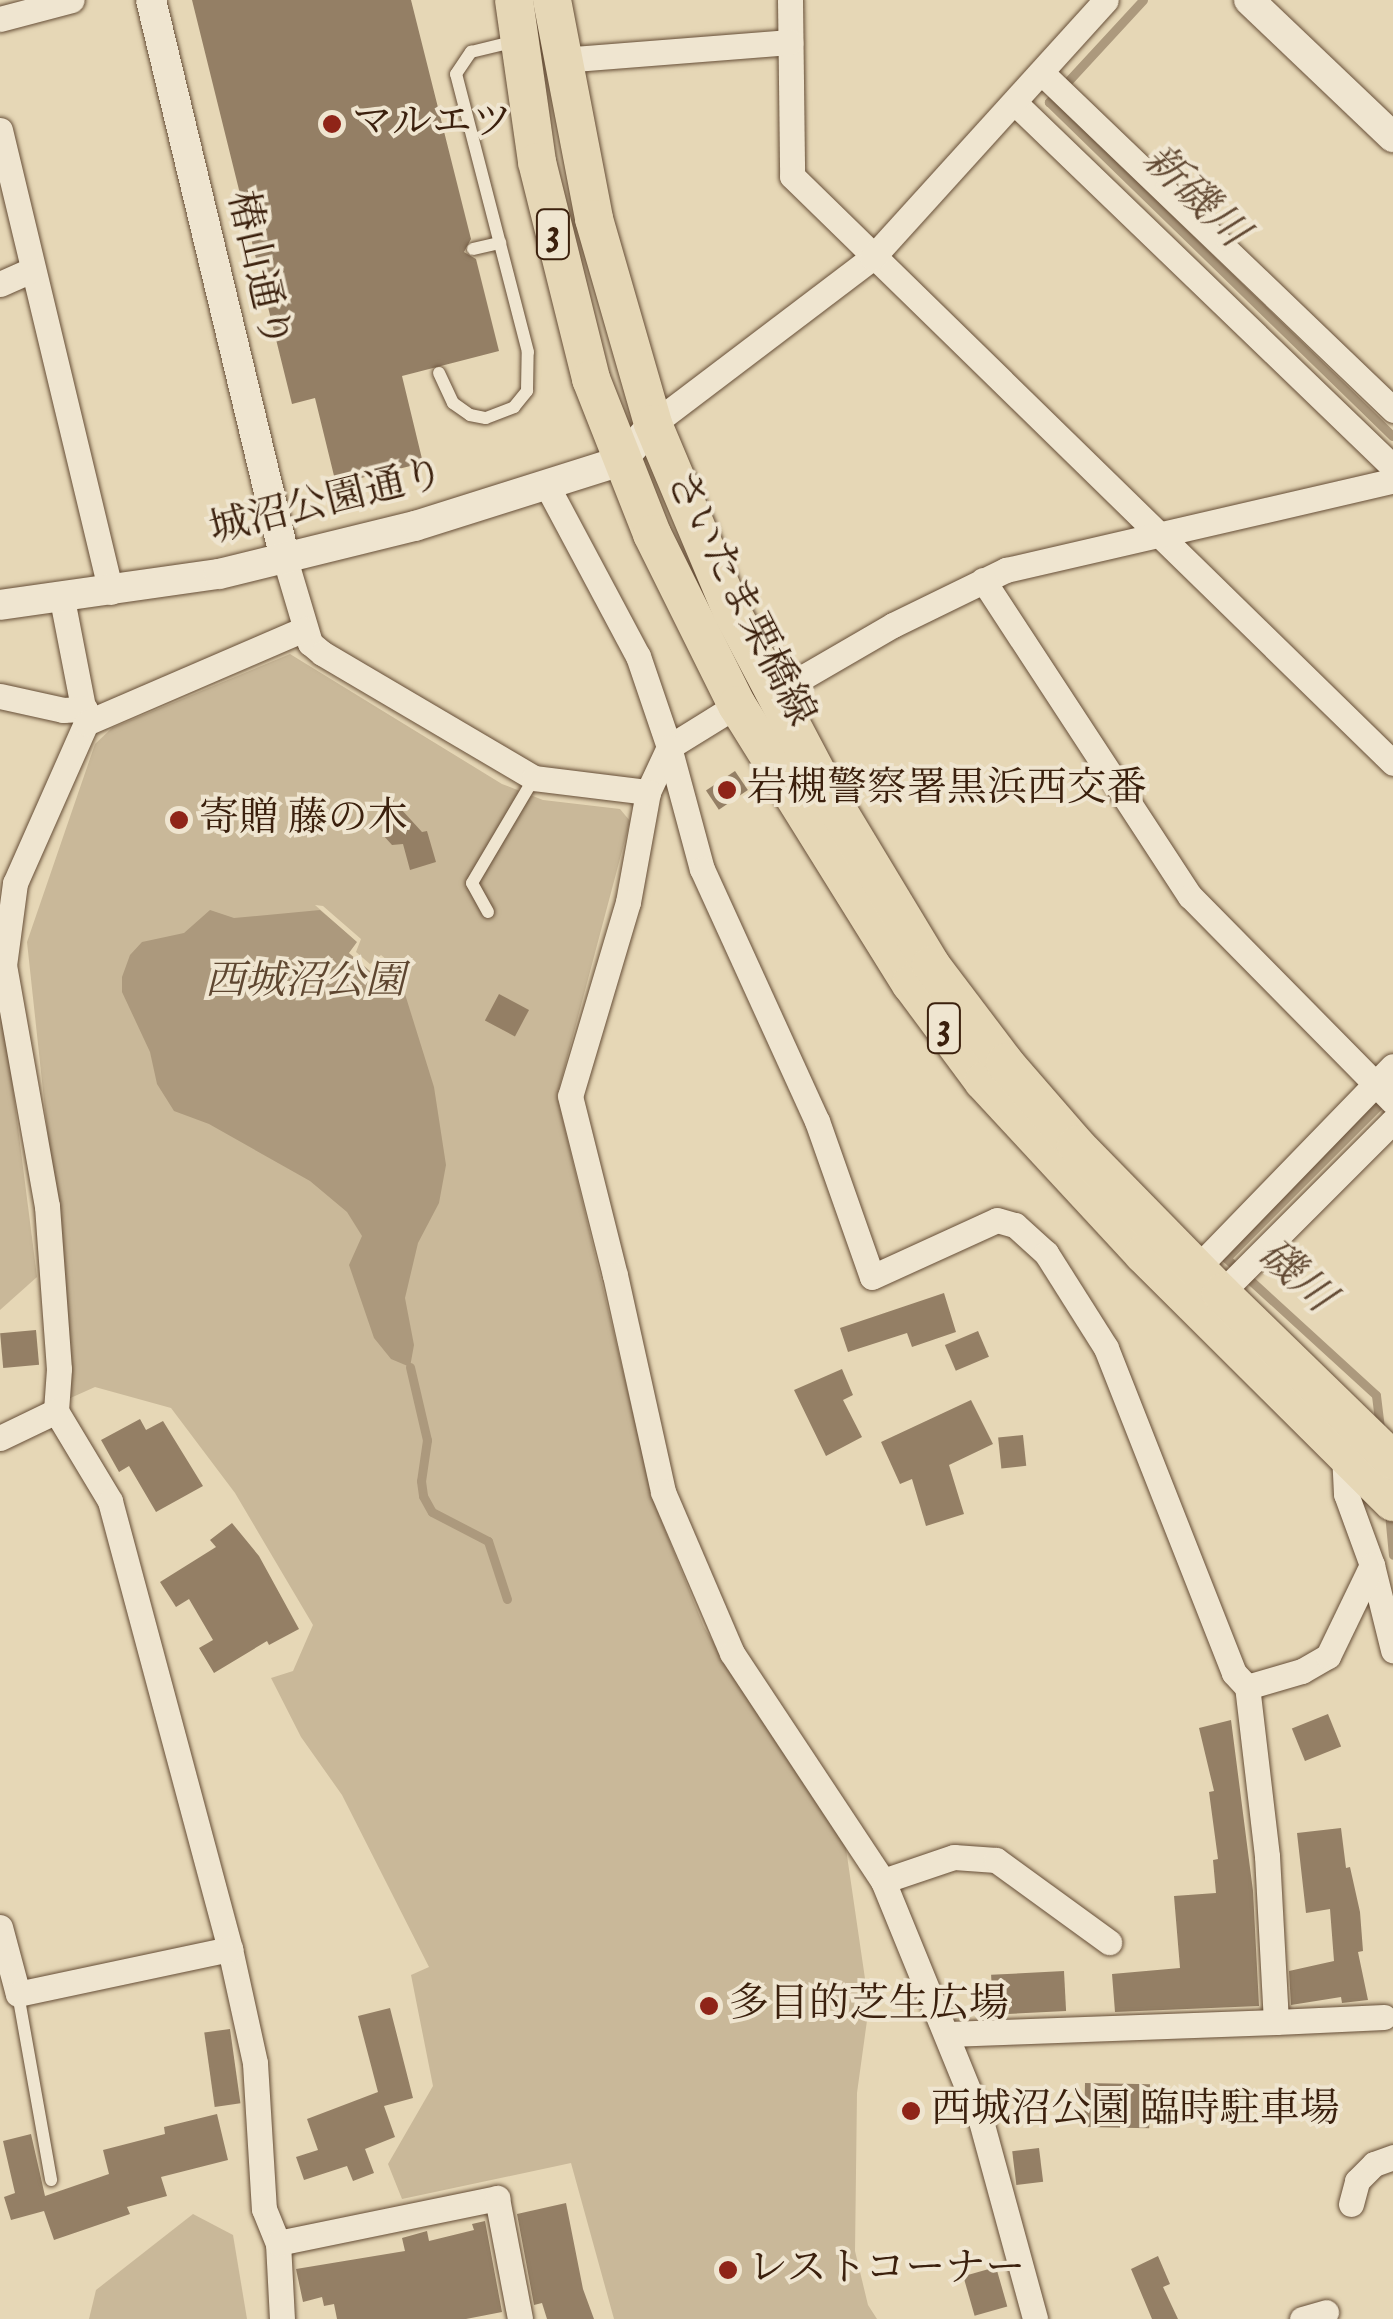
<!DOCTYPE html>
<meta charset="utf-8">
<style>
body{margin:0}
#map{position:relative;width:1393px;height:2319px;overflow:hidden;background:#e6d7b6;font-family:"IM FELL English","Noto Serif JP",serif}
div>[style]{position:absolute}
[style*='--x']{left:calc(var(--x)*1px);top:calc(var(--y)*1px);width:calc(var(--w)*1px);rotate:calc(var(--a)*1deg)}
.green>*{inset:0;background:#c9b899}
.water>*{inset:0;background:#ac997d}
.pier>*{inset:0;background:#e6d7b6}
.stream>*{height:9px;margin:-4.5px;padding:0 4.5px;transform-origin:4.5px;border-radius:4.5px;background:#ac997d}
.building>*{inset:0;background:#947f65;transform-origin:0 0}
.roads{filter:drop-shadow(0 0 2px #664e37) drop-shadow(0 0 2px #664e37)}
.service>*{height:12px;margin:-6px;padding:0 6px;transform-origin:6px;border-radius:6px;background:#efe5d0}
.minor>*{height:25px;margin:-12.5px;padding:0 12.5px;transform-origin:12.5px;border-radius:12.5px;background:#efe5d0}
.tertiary>*{height:30px;margin:-15px;padding:0 15px;transform-origin:15px;border-radius:15px;background:#efe5d0}
.primary>*{height:38px;margin:-19px;padding:0 19px;transform-origin:19px;border-radius:19px;background:#e6d7b6}
.dots>*{width:28px;height:28px;translate:-50% -50%;box-sizing:border-box;border:5px solid #efe5d0;border-radius:50%}
span{translate:-50% -50%;white-space:nowrap;text-align:center;line-height:1.15;-webkit-text-stroke:8px #efe5d0;paint-order:stroke}
.shield-label span{padding:2px 8px;background:#efe5d0;border:2px solid;border-radius:8px;-webkit-text-stroke-width:0}
.shield-label{font-size:38px;color:#3b200d;font-weight:700}
.poi-label{font-size:40px;color:#3b200d}
.left{translate:0 -50%;text-align:left}
.street-label{font-size:40px;color:#3b200d}
.park-label{font-size:40px;color:#5e4630;font-style:italic}
.water-label{font-size:42px;color:#634a34;font-style:italic}
</style>
<div id="map">
<div class="green">
<i style="clip-path:polygon(290px 654px,502px 784px,543px 800px,620px 809px,630px 821px,557px 1096px,655px 1505px,704px 1627px,746px 1696px,844px 1835px,869px 2006px,857px 2093px,855px 2251px,868px 2305px,877px 2319px,614px 2319px,571px 2163px,402px 2199px,388px 2164px,433px 2086px,411px 1975px,429px 1967px,342px 1795px,301px 1737px,271px 1678px,293px 1671px,313px 1625px,235px 1493px,171px 1408px,95px 1387px,66px 1400px,69px 1332px,27px 942px,95px 744px,112px 728px)"></i>
<i style="clip-path:polygon(0 986px,37px 1277px,0 1310px)"></i>
<i style="clip-path:polygon(193px 2214px,233px 2235px,247px 2319px,89px 2319px,96px 2290px)"></i>
</div>
<div class="water">
<i style="clip-path:polygon(210px 910px,234px 918px,320px 910px,358px 942px,349px 953px,370px 971px,380px 960px,400px 978px,434px 1087px,446px 1165px,439px 1203px,418px 1243px,405px 1298px,414px 1345px,410px 1367px,391px 1359px,374px 1338px,349px 1265px,362px 1236px,347px 1212px,310px 1181px,209px 1124px,174px 1111px,157px 1084px,150px 1052px,122px 992px,122px 977px,130px 955px,142px 942px,184px 933px)"></i>
</div>
<div class="pier">
<i style="clip-path:polygon(315px 905px,323px 906px,361px 939px,356px 952px,370px 964px,381px 955px,403px 974px,400px 978px,380px 960px,370px 971px,349px 953px,357px 942px)"></i>
</div>
<div class="stream">
<i style="--x:1143;--y:0;--w:139;--a:132.7"></i>
<i style="--x:1049;--y:102;--w:479;--a:44.2"></i>
<i style="--x:410;--y:1367;--w:75;--a:76.9"></i>
<i style="--x:427;--y:1440;--w:41;--a:98.3"></i>
<i style="--x:421;--y:1481;--w:15;--a:82"></i>
<i style="--x:423;--y:1496;--w:18;--a:61"></i>
<i style="--x:432;--y:1512;--w:63;--a:27.4"></i>
<i style="--x:488;--y:1541;--w:61;--a:71.9"></i>
<i style="--x:1380;--y:1428;--w:33;--a:-97"></i>
<i style="--x:1376;--y:1395;--w:203;--a:-137.6"></i>
<i style="--x:1226;--y:1258;--w:223;--a:-45"></i>
<i style="--x:1389;--y:1513;--w:42;--a:84.6"></i>
</div>
<div class="building">
<i style="clip-path:polygon(192px 0,411px 0,471px 239px,464px 252px,476px 259px,499px 351px,402px 376px,423px 463px,336px 484px,315px 398px,292px 404px)"></i>
<i style="left:735px;top:771px;width:23px;height:35px;rotate:56deg"></i>
<i style="clip-path:polygon(390px 797px,422px 832px,427px 831px,436px 862px,410px 870px,403px 844px,392px 845px,383px 835px,386px 825px,395px 817px)"></i>
<i style="left:499px;top:994px;width:34px;height:30px;rotate:28deg"></i>
<i style="clip-path:polygon(944px 1293px,956px 1332px,912px 1347px,907px 1333px,848px 1352px,840px 1328px)"></i>
<i style="left:36px;top:1330px;width:35px;height:36px;rotate:85deg"></i>
<i style="left:978px;top:1331px;width:28px;height:36px;rotate:67deg"></i>
<i style="clip-path:polygon(842px 1369px,853px 1395px,843px 1400px,862px 1437px,826px 1456px,794px 1390px)"></i>
<i style="clip-path:polygon(971px 1400px,993px 1444px,949px 1465px,964px 1514px,926px 1526px,912px 1479px,900px 1484px,881px 1442px)"></i>
<i style="clip-path:polygon(140px 1419px,146px 1430px,163px 1421px,203px 1486px,156px 1512px,129px 1466px,119px 1472px,101px 1440px)"></i>
<i style="left:1023px;top:1435px;width:31px;height:25px;rotate:84deg"></i>
<i style="clip-path:polygon(232px 1523px,259px 1556px,299px 1629px,269px 1645px,267px 1641px,214px 1673px,199px 1648px,213px 1640px,189px 1599px,176px 1607px,160px 1582px,216px 1547px,210px 1540px)"></i>
<i style="left:1328px;top:1714px;width:35px;height:39px;rotate:68deg"></i>
<i style="clip-path:polygon(1231px 1720px,1253px 1891px,1259px 2006px,1115px 2012px,1112px 1974px,1180px 1968px,1174px 1896px,1216px 1893px,1213px 1860px,1218px 1859px,1209px 1792px,1214px 1791px,1199px 1728px)"></i>
<i style="clip-path:polygon(1341px 1828px,1346px 1868px,1350px 1867px,1360px 1912px,1363px 1951px,1358px 1952px,1368px 2000px,1342px 2003px,1341px 1997px,1291px 2005px,1289px 1971px,1334px 1961px,1330px 1909px,1306px 1913px,1297px 1833px)"></i>
<i style="left:1064px;top:1971px;width:40px;height:73px;rotate:87deg"></i>
<i style="clip-path:polygon(390px 2008px,413px 2098px,384px 2106px,395px 2137px,365px 2149px,374px 2173px,353px 2181px,347px 2166px,304px 2180px,296px 2157px,318px 2150px,307px 2119px,378px 2092px,358px 2016px)"></i>
<i style="left:230px;top:2029px;width:75px;height:26px;rotate:82deg"></i>
<i style="left:1085px;top:2083px;width:65px;height:44px;rotate:1deg"></i>
<i style="clip-path:polygon(217px 2114px,228px 2160px,161px 2177px,167px 2196px,127px 2207px,130px 2214px,54px 2240px,44px 2211px,11px 2220px,4px 2197px,15px 2193px,3px 2141px,31px 2134px,45px 2196px,109px 2174px,103px 2150px,165px 2134px,164px 2127px)"></i>
<i style="left:1039px;top:2148px;width:34px;height:27px;rotate:83deg"></i>
<i style="clip-path:polygon(566px 2203px,583px 2289px,594px 2319px,547px 2319px,542px 2303px,534px 2305px,517px 2214px)"></i>
<i style="clip-path:polygon(485px 2221px,502px 2312px,466px 2319px,337px 2319px,334px 2304px,324px 2306px,322px 2297px,303px 2302px,296px 2269px,405px 2251px,402px 2238px,427px 2231px,429px 2241px,474px 2230px,472px 2224px)"></i>
<i style="clip-path:polygon(1158px 2256px,1170px 2284px,1163px 2287px,1178px 2319px,1152px 2319px,1131px 2269px)"></i>
<i style="left:996px;top:2267px;width:41px;height:34px;rotate:74deg"></i>
</div>
<div class="roads">
<div class="service">
<i style="--x:473;--y:249;--w:28;--a:-13"></i>
<i style="--x:439;--y:373;--w:33;--a:65"></i>
<i style="--x:453;--y:403;--w:21;--a:35"></i>
<i style="--x:470;--y:415;--w:16;--a:11"></i>
<i style="--x:486;--y:418;--w:30;--a:-21"></i>
<i style="--x:514;--y:407;--w:21;--a:-51"></i>
<i style="--x:527;--y:391;--w:39;--a:-89"></i>
<i style="--x:528;--y:352;--w:287;--a:-104.5"></i>
<i style="--x:456;--y:74;--w:27;--a:-56"></i>
<i style="--x:471;--y:52;--w:46;--a:-13.7"></i>
<i style="--x:488;--y:912;--w:33;--a:-119"></i>
<i style="--x:472;--y:883;--w:122;--a:-59.4"></i>
<i style="--x:18;--y:1994;--w:189;--a:79.9"></i>
</div>
<div class="minor">
<i style="--x:790;--y:0;--w:176;--a:89.3"></i>
<i style="--x:792;--y:176;--w:840;--a:44.32"></i>
<i style="--x:0;--y:19;--w:74;--a:-14.8"></i>
<i style="--x:561;--y:60;--w:230;--a:-4.5"></i>
<i style="--x:1042;--y:73;--w:487;--a:43.8"></i>
<i style="--x:1015;--y:103;--w:525;--a:43.92"></i>
<i style="--x:0;--y:130;--w:475;--a:76.5"></i>
<i style="--x:0;--y:284;--w:35;--a:-24"></i>
<i style="--x:653;--y:424;--w:275;--a:-37.2"></i>
<i style="--x:872;--y:258;--w:348;--a:-47.8"></i>
<i style="--x:546;--y:484;--w:195;--a:61.9"></i>
<i style="--x:638;--y:656;--w:96;--a:71.2"></i>
<i style="--x:669;--y:747;--w:50;--a:115"></i>
<i style="--x:648;--y:792;--w:112;--a:100.3"></i>
<i style="--x:628;--y:902;--w:202;--a:106.6"></i>
<i style="--x:570;--y:1096;--w:185;--a:75.9"></i>
<i style="--x:615;--y:1275;--w:222;--a:77.5"></i>
<i style="--x:663;--y:1492;--w:175;--a:66.8"></i>
<i style="--x:732;--y:1653;--w:273;--a:56.5"></i>
<i style="--x:883;--y:1881;--w:259;--a:67.8"></i>
<i style="--x:981;--y:2121;--w:205;--a:74.7"></i>
<i style="--x:285;--y:559;--w:88;--a:73.4"></i>
<i style="--x:310;--y:643;--w:16;--a:40"></i>
<i style="--x:322;--y:653;--w:246;--a:30.5"></i>
<i style="--x:534;--y:778;--w:115;--a:7"></i>
<i style="--x:983;--y:580;--w:378;--a:56.8"></i>
<i style="--x:1190;--y:896;--w:289;--a:45.4"></i>
<i style="--x:62;--y:599;--w:126;--a:79"></i>
<i style="--x:86;--y:723;--w:175;--a:113.9"></i>
<i style="--x:15;--y:883;--w:83;--a:97.6"></i>
<i style="--x:4;--y:965;--w:245;--a:79.9"></i>
<i style="--x:47;--y:1206;--w:163;--a:85.8"></i>
<i style="--x:59;--y:1369;--w:42;--a:94.1"></i>
<i style="--x:56;--y:1411;--w:105;--a:59"></i>
<i style="--x:110;--y:1501;--w:464;--a:75"></i>
<i style="--x:230;--y:1949;--w:117;--a:77.6"></i>
<i style="--x:255;--y:2063;--w:146;--a:86.5"></i>
<i style="--x:264;--y:2209;--w:37;--a:68"></i>
<i style="--x:278;--y:2243;--w:76;--a:87"></i>
<i style="--x:774;--y:694;--w:138;--a:-30.1"></i>
<i style="--x:893;--y:625;--w:126;--a:-26"></i>
<i style="--x:1006;--y:570;--w:397;--a:-13"></i>
<i style="--x:0;--y:696;--w:65;--a:12.5"></i>
<i style="--x:63;--y:710;--w:22;--a:-3"></i>
<i style="--x:737;--y:705;--w:80;--a:148.3"></i>
<i style="--x:669;--y:747;--w:126;--a:74.9"></i>
<i style="--x:702;--y:869;--w:277;--a:65.5"></i>
<i style="--x:817;--y:1121;--w:165;--a:70.6"></i>
<i style="--x:872;--y:1277;--w:137;--a:-24.5"></i>
<i style="--x:997;--y:1220;--w:19;--a:16"></i>
<i style="--x:1015;--y:1225;--w:42;--a:42.1"></i>
<i style="--x:1046;--y:1253;--w:112;--a:57.7"></i>
<i style="--x:1106;--y:1348;--w:349;--a:68.5"></i>
<i style="--x:1234;--y:1673;--w:19;--a:47"></i>
<i style="--x:86;--y:723;--w:237;--a:-23.3"></i>
<i style="--x:1197;--y:1268;--w:281;--a:-45.9"></i>
<i style="--x:1221;--y:1293;--w:243;--a:-45"></i>
<i style="--x:0;--y:1438;--w:62;--a:-25.7"></i>
<i style="--x:1344;--y:1453;--w:41;--a:87.2"></i>
<i style="--x:1346;--y:1494;--w:76;--a:69.9"></i>
<i style="--x:1372;--y:1565;--w:88;--a:76.1"></i>
<i style="--x:883;--y:1881;--w:75;--a:-18.7"></i>
<i style="--x:954;--y:1857;--w:42;--a:4.1"></i>
<i style="--x:996;--y:1860;--w:140;--a:36"></i>
<i style="--x:0;--y:1927;--w:69;--a:75"></i>
<i style="--x:18;--y:1994;--w:217;--a:-12"></i>
<i style="--x:1276;--y:2022;--w:108;--a:-2.7"></i>
<i style="--x:948;--y:2034;--w:328;--a:-2.1"></i>
<i style="--x:1276;--y:2022;--w:166;--a:-93.1"></i>
<i style="--x:1267;--y:1856;--w:170;--a:-96.7"></i>
<i style="--x:1247;--y:1687;--w:57;--a:-16.2"></i>
<i style="--x:1302;--y:1671;--w:30;--a:-30"></i>
<i style="--x:1328;--y:1656;--w:101;--a:-64.2"></i>
<i style="--x:1351;--y:2204;--w:24;--a:-75"></i>
<i style="--x:1357;--y:2181;--w:24;--a:-45"></i>
<i style="--x:1374;--y:2164;--w:20;--a:-20"></i>
<i style="--x:278;--y:2243;--w:224;--a:-11.6"></i>
<i style="--x:497;--y:2198;--w:123;--a:79.2"></i>
<i style="--x:1302;--y:2319;--w:25;--a:-16"></i>
</div>
<div class="tertiary">
<i style="--x:151;--y:0;--w:575;--a:76.52"></i>
<i style="--x:1249;--y:0;--w:199;--a:43.6"></i>
<i style="--x:0;--y:605;--w:221;--a:-8.1"></i>
<i style="--x:219;--y:574;--w:202;--a:-13.8"></i>
<i style="--x:415;--y:526;--w:216;--a:-17.5"></i>
<i style="--x:621;--y:461;--w:49;--a:-49.1"></i>
</div>
<div class="primary">
<i style="--x:514;--y:0;--w:164;--a:81.9"></i>
<i style="--x:537;--y:162;--w:224;--a:76"></i>
<i style="--x:591;--y:379;--w:167;--a:68.5"></i>
<i style="--x:652;--y:534;--w:191;--a:63.6"></i>
<i style="--x:737;--y:705;--w:329;--a:58.1"></i>
<i style="--x:911;--y:984;--w:121;--a:53.4"></i>
<i style="--x:983;--y:1081;--w:236;--a:47.2"></i>
<i style="--x:1143;--y:1254;--w:352;--a:44.8"></i>
<i style="--x:552;--y:0;--w:223;--a:79.1"></i>
<i style="--x:594;--y:219;--w:213;--a:73.9"></i>
<i style="--x:653;--y:424;--w:204;--a:67.2"></i>
<i style="--x:732;--y:612;--w:206;--a:62.2"></i>
<i style="--x:828;--y:794;--w:200;--a:58.9"></i>
<i style="--x:931;--y:965;--w:123;--a:52.9"></i>
<i style="--x:1005;--y:1063;--w:108;--a:49.1"></i>
<i style="--x:1076;--y:1145;--w:207;--a:45.6"></i>
<i style="--x:1221;--y:1293;--w:240;--a:44.2"></i>
</div>
</div>
<div class="dots">
<i style="left:332px;top:124px;background:#8f2418"></i>
<i style="left:727px;top:790px;background:#8f2418"></i>
<i style="left:179px;top:820px;background:#8f2418"></i>
<i style="left:709px;top:2006px;background:#8f2418"></i>
<i style="left:911px;top:2111px;background:#8f2418"></i>
<i style="left:728px;top:2270px;background:#8f2418"></i>
</div>
<div class="shield-label">
<span style="left:553px;top:234px">3</span>
<span style="left:944px;top:1028px">3</span>
</div>
<div class="poi-label">
<span class="left" style="left:352px;top:124px">マルエツ</span>
<span class="left" style="left:747px;top:790px">岩槻警察署黒浜西交番</span>
<span class="left" style="left:199px;top:820px">寄贈 藤の木</span>
<span class="left" style="left:729px;top:2006px">多目的芝生広場</span>
<span class="left" style="left:931px;top:2111px">西城沼公園 臨時駐車場</span>
<span class="left" style="left:748px;top:2270px">レストコーナー</span>
</div>
<div class="street-label">
<span style="left:257px;top:270px;rotate:77deg">椿山通り</span>
<span style="left:327px;top:503px;rotate:-14deg">城沼公園通り</span>
<span style="left:739px;top:599px;rotate:63deg">さいたま栗橋線</span>
</div>
<div class="park-label">
<span style="left:305px;top:983px">西城沼公園</span>
</div>
<div class="water-label">
<span style="left:1194px;top:197px;rotate:44deg">新磯川</span>
<span style="left:1295px;top:1277px;rotate:42deg">磯川</span>
</div>
</div>
